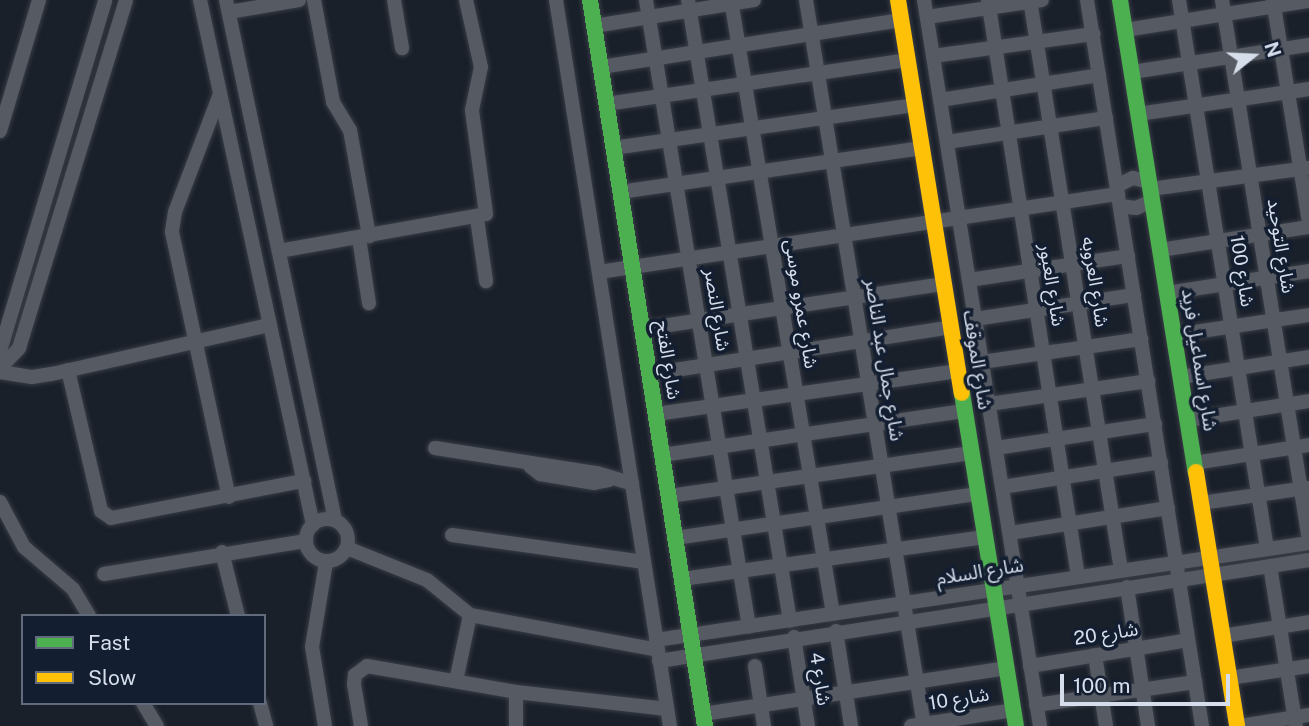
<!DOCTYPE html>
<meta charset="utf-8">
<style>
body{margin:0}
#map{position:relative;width:1309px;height:726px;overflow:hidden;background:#1a202a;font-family:"Public Sans","Noto Sans Arabic",sans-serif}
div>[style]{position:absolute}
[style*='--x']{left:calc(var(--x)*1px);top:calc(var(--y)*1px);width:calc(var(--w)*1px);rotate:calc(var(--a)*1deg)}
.roads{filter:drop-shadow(0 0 2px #383c45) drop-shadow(0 0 2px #383c45)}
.street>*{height:14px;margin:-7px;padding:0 7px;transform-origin:7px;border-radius:7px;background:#565a62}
.street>.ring{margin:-7px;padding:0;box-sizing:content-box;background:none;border:14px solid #565a62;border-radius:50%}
.fast>*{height:16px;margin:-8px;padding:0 8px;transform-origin:8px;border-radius:8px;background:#4caf50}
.slow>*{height:16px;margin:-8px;padding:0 8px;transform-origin:8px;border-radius:8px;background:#ffc107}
span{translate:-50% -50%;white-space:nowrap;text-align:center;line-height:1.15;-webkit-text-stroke:7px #131e31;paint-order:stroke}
.street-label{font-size:19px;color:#d6deeb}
.legend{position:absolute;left:21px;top:614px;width:245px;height:91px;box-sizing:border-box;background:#131e31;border:2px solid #616b7b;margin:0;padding:9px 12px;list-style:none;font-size:21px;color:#d6deeb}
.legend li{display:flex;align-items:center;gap:14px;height:35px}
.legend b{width:35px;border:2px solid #616b7b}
.north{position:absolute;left:1218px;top:21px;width:70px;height:70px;-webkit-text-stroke:5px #131e31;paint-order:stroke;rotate:72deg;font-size:19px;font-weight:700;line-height:28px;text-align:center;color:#d6deeb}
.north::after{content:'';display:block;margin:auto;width:24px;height:32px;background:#d6deeb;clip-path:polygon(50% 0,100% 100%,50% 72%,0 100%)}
.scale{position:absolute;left:1060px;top:674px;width:170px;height:32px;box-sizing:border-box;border:4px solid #d6deeb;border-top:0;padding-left:9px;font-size:21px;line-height:24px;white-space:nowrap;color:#d6deeb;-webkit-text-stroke:5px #131e31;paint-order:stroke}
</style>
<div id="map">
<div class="roads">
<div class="street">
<i style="--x:200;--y:0;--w:537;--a:77.85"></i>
<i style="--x:226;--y:0;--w:531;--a:78.16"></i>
<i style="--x:314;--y:0;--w:104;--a:79.4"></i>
<i style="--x:333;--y:102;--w:33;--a:59"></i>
<i style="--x:350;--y:130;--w:108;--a:79.8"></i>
<i style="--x:394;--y:0;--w:49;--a:80.5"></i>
<i style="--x:556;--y:0;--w:735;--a:81.08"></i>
<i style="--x:646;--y:0;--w:635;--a:80.67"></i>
<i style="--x:688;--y:0;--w:629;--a:80.67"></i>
<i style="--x:731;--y:0;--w:622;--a:80.57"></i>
<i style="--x:806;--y:0;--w:736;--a:80.77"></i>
<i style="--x:924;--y:0;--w:735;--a:80.92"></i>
<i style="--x:988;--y:0;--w:584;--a:81.13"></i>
<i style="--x:1030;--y:0;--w:577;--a:80.93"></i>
<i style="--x:1087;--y:0;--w:735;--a:81"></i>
<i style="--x:1179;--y:0;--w:556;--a:80.89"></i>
<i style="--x:1222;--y:0;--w:547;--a:80.85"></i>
<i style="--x:1273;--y:0;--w:225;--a:80.8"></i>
<i style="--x:229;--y:12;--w:71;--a:-9.7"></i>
<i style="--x:927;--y:17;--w:116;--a:-8.4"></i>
<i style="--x:594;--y:26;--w:162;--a:-9.2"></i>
<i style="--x:1125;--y:30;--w:186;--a:-9"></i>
<i style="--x:933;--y:56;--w:162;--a:-7.8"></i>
<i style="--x:601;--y:67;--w:304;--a:-8.9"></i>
<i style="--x:1132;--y:72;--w:179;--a:-8.7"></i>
<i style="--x:220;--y:94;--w:126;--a:110.9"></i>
<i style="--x:175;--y:212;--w:20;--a:99"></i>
<i style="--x:172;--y:232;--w:271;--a:77.9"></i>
<i style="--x:940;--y:100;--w:161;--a:-8.9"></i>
<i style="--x:606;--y:104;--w:304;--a:-8.3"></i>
<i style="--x:1138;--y:114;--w:173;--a:-8.3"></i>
<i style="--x:0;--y:131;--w:137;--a:-73.4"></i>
<i style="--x:947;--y:142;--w:161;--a:-8.6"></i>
<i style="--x:613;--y:148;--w:304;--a:-8.1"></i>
<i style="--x:1117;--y:186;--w:18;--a:-27"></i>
<i style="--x:1133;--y:178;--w:16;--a:14"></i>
<i style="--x:1150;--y:189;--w:159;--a:-7.6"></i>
<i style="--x:620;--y:192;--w:305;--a:-8.3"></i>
<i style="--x:1120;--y:206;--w:16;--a:7"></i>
<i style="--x:1136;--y:208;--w:17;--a:-24"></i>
<i style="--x:477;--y:219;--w:63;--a:81.7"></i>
<i style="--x:359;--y:238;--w:66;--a:81.3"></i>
<i style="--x:1160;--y:250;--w:151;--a:-8.8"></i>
<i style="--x:279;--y:251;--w:210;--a:-10.1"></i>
<i style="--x:486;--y:214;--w:105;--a:-97.7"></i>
<i style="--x:472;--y:110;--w:44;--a:-78.2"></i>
<i style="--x:481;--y:67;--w:69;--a:-102.6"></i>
<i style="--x:599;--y:272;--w:525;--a:-8.55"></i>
<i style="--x:969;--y:280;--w:161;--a:-8.6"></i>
<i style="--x:1167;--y:293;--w:144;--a:-8.8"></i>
<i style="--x:975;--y:319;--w:161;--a:-8.6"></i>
<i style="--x:642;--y:329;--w:305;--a:-8.5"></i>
<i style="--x:1174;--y:335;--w:136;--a:-8.4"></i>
<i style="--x:0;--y:351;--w:366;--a:-73.3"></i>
<i style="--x:982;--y:362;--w:161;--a:-8.2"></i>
<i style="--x:0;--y:368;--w:28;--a:-46"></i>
<i style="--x:19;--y:348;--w:364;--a:-72.9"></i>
<i style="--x:68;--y:370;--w:145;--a:76.8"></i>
<i style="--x:101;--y:511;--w:12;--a:35"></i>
<i style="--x:111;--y:518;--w:197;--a:-10.9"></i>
<i style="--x:0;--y:372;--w:32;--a:9"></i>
<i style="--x:32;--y:377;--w:20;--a:-9"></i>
<i style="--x:52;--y:374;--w:223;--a:-12.7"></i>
<i style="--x:649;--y:374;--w:306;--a:-8.8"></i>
<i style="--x:1181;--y:377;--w:130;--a:-8.9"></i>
<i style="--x:989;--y:404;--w:161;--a:-8.2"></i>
<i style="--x:656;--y:414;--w:305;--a:-8.1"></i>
<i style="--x:1188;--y:420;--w:122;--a:-8.9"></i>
<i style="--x:435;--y:448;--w:164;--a:8.8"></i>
<i style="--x:597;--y:473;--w:37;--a:17"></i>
<i style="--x:996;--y:448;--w:161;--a:-8.6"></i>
<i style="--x:662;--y:455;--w:305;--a:-8.3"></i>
<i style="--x:1194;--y:463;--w:116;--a:-8.9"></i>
<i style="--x:530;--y:466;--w:13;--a:39"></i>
<i style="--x:540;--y:474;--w:55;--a:9.5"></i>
<i style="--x:594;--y:483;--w:15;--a:-11"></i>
<i style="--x:1002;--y:487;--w:161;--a:-8.9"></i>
<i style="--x:669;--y:496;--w:305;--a:-8.1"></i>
<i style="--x:0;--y:502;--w:51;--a:61.9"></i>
<i style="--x:24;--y:547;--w:65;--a:40.6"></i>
<i style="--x:73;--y:589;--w:31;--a:59"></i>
<i style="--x:1201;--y:503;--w:107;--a:-8.1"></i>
<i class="ring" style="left:306px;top:519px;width:28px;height:28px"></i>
<i style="--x:1010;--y:533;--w:160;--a:-9"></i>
<i style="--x:452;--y:535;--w:194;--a:8"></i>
<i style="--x:675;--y:538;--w:306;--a:-8.3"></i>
<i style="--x:347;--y:548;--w:86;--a:21.8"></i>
<i style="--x:427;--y:580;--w:55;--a:39.1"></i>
<i style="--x:470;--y:615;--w:191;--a:10.5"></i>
<i style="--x:222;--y:552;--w:66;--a:76"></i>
<i style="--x:1270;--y:566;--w:162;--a:80.8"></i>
<i style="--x:104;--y:574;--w:205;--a:-9.3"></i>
<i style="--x:682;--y:579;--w:306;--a:-7.9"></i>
<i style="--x:1127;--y:587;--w:141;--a:81.4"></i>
<i style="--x:836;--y:631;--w:96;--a:81"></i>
<i style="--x:1222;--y:636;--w:88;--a:-9.1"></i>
<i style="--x:794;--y:637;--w:90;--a:81.1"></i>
<i style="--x:656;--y:640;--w:660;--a:-8.45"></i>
<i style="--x:1095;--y:655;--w:72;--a:81.2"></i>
<i style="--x:659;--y:661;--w:658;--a:-8.83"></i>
<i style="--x:755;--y:666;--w:61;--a:81.5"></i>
<i style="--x:1030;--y:666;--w:160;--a:-9.3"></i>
<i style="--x:1229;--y:678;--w:81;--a:-8.5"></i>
<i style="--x:456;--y:681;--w:67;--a:-78"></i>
<i style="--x:143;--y:703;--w:27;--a:59"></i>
<i style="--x:260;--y:703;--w:24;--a:75"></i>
<i style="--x:1036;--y:705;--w:161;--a:-8.2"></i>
<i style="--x:703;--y:714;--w:306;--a:-8.6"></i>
<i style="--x:325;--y:726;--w:80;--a:-99.3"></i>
<i style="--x:312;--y:647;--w:86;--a:-80.6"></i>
<i style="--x:361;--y:726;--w:43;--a:-99.5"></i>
<i style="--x:354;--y:684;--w:9;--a:-84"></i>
<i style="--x:355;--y:675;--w:15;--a:-37"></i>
<i style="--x:367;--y:666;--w:151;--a:9.9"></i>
<i style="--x:516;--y:692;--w:152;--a:6.4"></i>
<i style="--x:516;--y:726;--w:34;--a:-90"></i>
<i style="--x:911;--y:726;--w:103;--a:-8.9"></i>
<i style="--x:1240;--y:726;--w:70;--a:-9.1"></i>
</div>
<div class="fast">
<i style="--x:590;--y:0;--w:735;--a:81"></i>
<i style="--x:1120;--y:0;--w:478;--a:80.9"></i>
<i style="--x:962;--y:393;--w:337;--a:80.8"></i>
</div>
<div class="slow">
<i style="--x:898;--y:0;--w:398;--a:80.8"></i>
<i style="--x:1196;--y:472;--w:257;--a:80.8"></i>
</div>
</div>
<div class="street-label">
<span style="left:1281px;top:246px;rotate:81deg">شارع التوحيد</span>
<span style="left:1242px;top:271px;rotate:81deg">شارع 100</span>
<span style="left:1095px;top:282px;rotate:81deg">شارع العروبه</span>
<span style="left:1052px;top:285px;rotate:81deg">شارع العبور</span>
<span style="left:801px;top:304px;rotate:81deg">شارع عمرو موسى</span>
<span style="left:717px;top:310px;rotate:81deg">شارع النصر</span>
<span style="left:668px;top:360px;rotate:81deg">شارع الفتح</span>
<span style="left:884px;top:360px;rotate:81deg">شارع جمال عبد الناصر</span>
<span style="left:977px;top:360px;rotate:81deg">شارع الموقف</span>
<span style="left:1199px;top:360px;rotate:81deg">شارع اسماعيل فريد</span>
<span style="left:980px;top:572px;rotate:-9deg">شارع السلام</span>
<span style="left:1106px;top:634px;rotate:-9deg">شارع 20</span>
<span style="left:820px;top:679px;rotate:81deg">شارع 4</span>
<span style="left:959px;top:699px;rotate:-9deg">شارع 10</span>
</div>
<ul class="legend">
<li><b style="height:9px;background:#4caf50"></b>Fast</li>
<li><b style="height:9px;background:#ffc107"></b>Slow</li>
</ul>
<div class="north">N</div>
<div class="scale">100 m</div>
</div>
